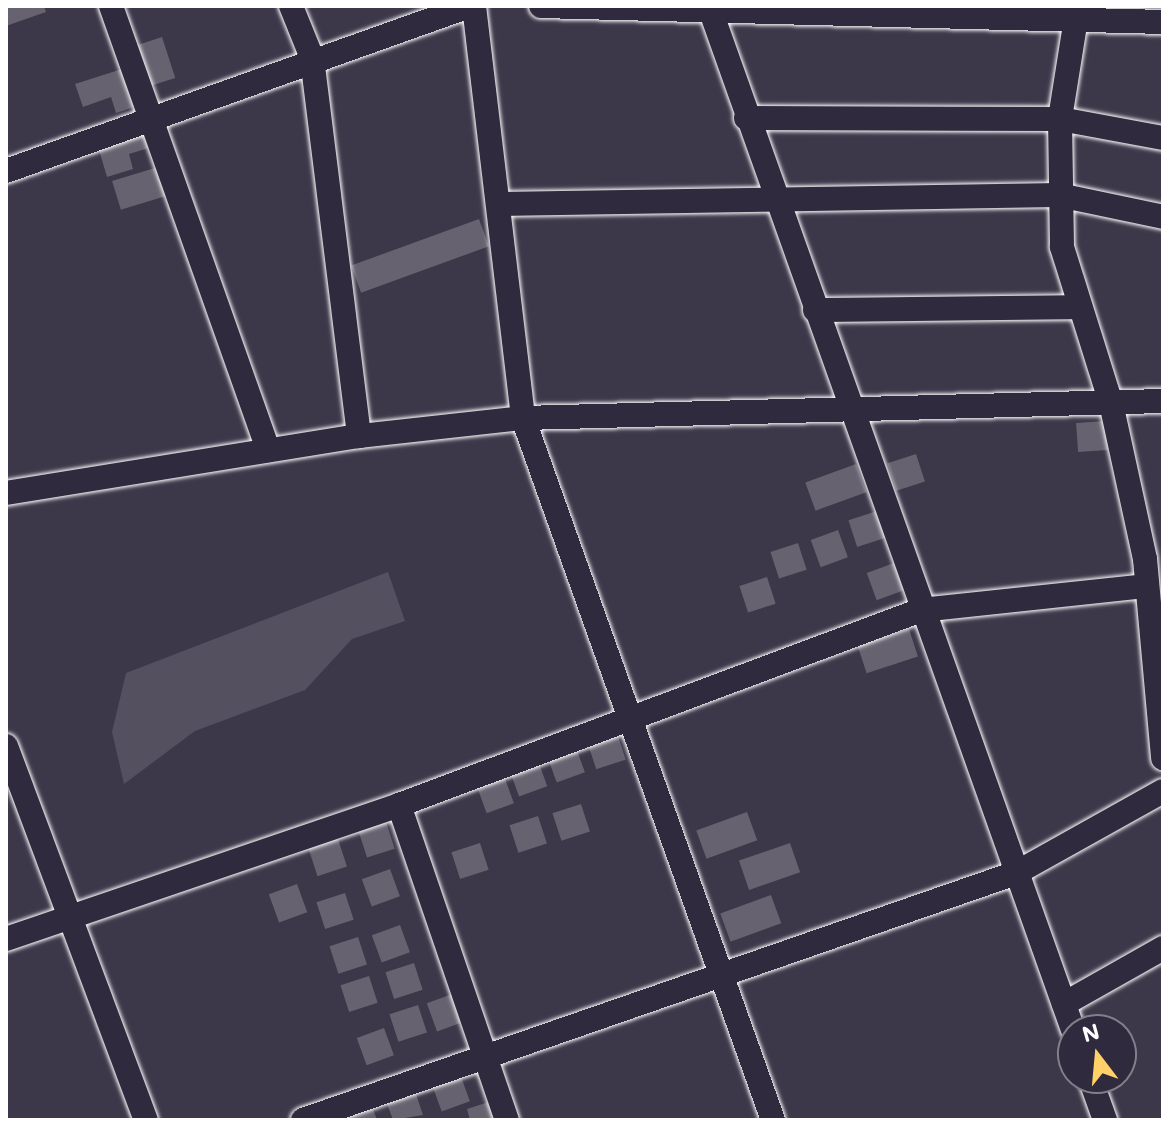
<!DOCTYPE html>
<style>
body{margin:0}
#map{position:relative;width:1169px;height:1126px;overflow:hidden;background:#3c3749;font-family:Mali,sans-serif}
div>[style]{position:absolute}
[style*='--x']{left:calc(var(--x)*1px);top:calc(var(--y)*1px);width:calc(var(--w)*1px);rotate:calc(var(--a)*1deg)}
.green>*{inset:0;background:#555060}
.building>*{inset:0;background:#666270;transform-origin:0 0}
.roads{filter:drop-shadow(0 0 2px #fff) drop-shadow(0 0 2px #fff)}
.minor>*{height:24px;margin:-12px;padding:0 12px;transform-origin:12px;border-radius:12px;background:#2f2a3d}
span{translate:-50% -50%;white-space:nowrap;text-align:center;line-height:1.15;-webkit-text-stroke:6px #2f2a3d;paint-order:stroke}
.frame{position:absolute;inset:0;border:8px solid #fff;pointer-events:none}
.north{position:absolute;left:1057px;top:1014px;width:80px;height:80px;box-sizing:border-box;background:#2f2a3d;border:2px solid #827f8b;border-radius:50%;rotate:344deg;font-size:22px;font-weight:700;line-height:32px;text-align:center;color:#fff}
.north::after{content:'';display:block;margin:auto;width:28px;height:36px;background:#ffd166;clip-path:polygon(50% 0,100% 100%,50% 72%,0 100%)}
</style>
<div id="map">
<div class="green">
<i style="clip-path:polygon(388px 572px,405px 621px,352px 639px,305px 690px,195px 731px,124px 784px,112px 732px,126px 673px)"></i>
</div>
<div class="building">
<i style="clip-path:polygon(6px 6px,44px 6px,46px 12px,6px 26px)"></i>
<i style="left:162px;top:37px;width:43px;height:29px;rotate:72deg"></i>
<i style="clip-path:polygon(122px 69px,134px 107px,116px 113px,111px 97px,83px 107px,75px 84px)"></i>
<i style="clip-path:polygon(147px 129px,152px 147px,129px 154px,133px 169px,107px 177px,97px 143px)"></i>
<i style="left:158px;top:167px;width:30px;height:48px;rotate:73deg"></i>
<i style="left:479px;top:219px;width:29px;height:136px;rotate:70deg"></i>
<i style="left:1106px;top:421px;width:29px;height:30px;rotate:86deg"></i>
<i style="left:916px;top:454px;width:29px;height:30px;rotate:72deg"></i>
<i style="left:856px;top:464px;width:30px;height:54px;rotate:70deg"></i>
<i style="left:877px;top:511px;width:28px;height:30px;rotate:72deg"></i>
<i style="left:838px;top:530px;width:29px;height:29px;rotate:70deg"></i>
<i style="left:798px;top:543px;width:28px;height:29px;rotate:72deg"></i>
<i style="left:894px;top:563px;width:29px;height:29px;rotate:70deg"></i>
<i style="left:767px;top:577px;width:28px;height:29px;rotate:72deg"></i>
<i style="left:909px;top:629px;width:29px;height:54px;rotate:72deg"></i>
<i style="left:617px;top:733px;width:28px;height:31px;rotate:72deg"></i>
<i style="left:575px;top:745px;width:29px;height:30px;rotate:70deg"></i>
<i style="left:537px;top:758px;width:30px;height:30px;rotate:70deg"></i>
<i style="left:504px;top:776px;width:29px;height:29px;rotate:70deg"></i>
<i style="left:581px;top:804px;width:29px;height:30px;rotate:72deg"></i>
<i style="left:747px;top:812px;width:30px;height:54px;rotate:70deg"></i>
<i style="left:538px;top:816px;width:29px;height:30px;rotate:72deg"></i>
<i style="left:386px;top:822px;width:28px;height:29px;rotate:72deg"></i>
<i style="left:338px;top:839px;width:29px;height:31px;rotate:72deg"></i>
<i style="left:480px;top:843px;width:28px;height:30px;rotate:72deg"></i>
<i style="left:790px;top:843px;width:31px;height:54px;rotate:71deg"></i>
<i style="left:390px;top:869px;width:29px;height:30px;rotate:70deg"></i>
<i style="left:297px;top:884px;width:30px;height:30px;rotate:70deg"></i>
<i style="left:345px;top:893px;width:28px;height:30px;rotate:72deg"></i>
<i style="left:771px;top:895px;width:30px;height:54px;rotate:70deg"></i>
<i style="left:400px;top:925px;width:29px;height:30px;rotate:70deg"></i>
<i style="left:358px;top:937px;width:29px;height:30px;rotate:72deg"></i>
<i style="left:414px;top:963px;width:28px;height:30px;rotate:72deg"></i>
<i style="left:369px;top:976px;width:28px;height:30px;rotate:72deg"></i>
<i style="left:455px;top:993px;width:30px;height:30px;rotate:70deg"></i>
<i style="left:418px;top:1005px;width:29px;height:30px;rotate:72deg"></i>
<i style="left:384px;top:1028px;width:29px;height:29px;rotate:70deg"></i>
<i style="left:460px;top:1074px;width:29px;height:30px;rotate:70deg"></i>
<i style="clip-path:polygon(414px 1088px,423px 1115px,393px 1120px,385px 1098px)"></i>
<i style="clip-path:polygon(495px 1100px,502px 1120px,470px 1120px,467px 1109px)"></i>
<i style="clip-path:polygon(371px 1104px,377px 1120px,345px 1120px,343px 1114px)"></i>
</div>
<div class="roads">
<div class="minor">
<i style="--x:111;--y:6;--w:471;--a:70.5"></i>
<i style="--x:291;--y:6;--w:56;--a:68"></i>
<i style="--x:312;--y:58;--w:381;--a:82.9"></i>
<i style="--x:474;--y:6;--w:415;--a:83.2"></i>
<i style="--x:523;--y:418;--w:745;--a:70.4"></i>
<i style="--x:541;--y:6;--w:622;--a:1.47"></i>
<i style="--x:709;--y:6;--w:1087;--a:70.43"></i>
<i style="--x:1078;--y:6;--w:114;--a:99.1"></i>
<i style="--x:1060;--y:119;--w:128;--a:89.1"></i>
<i style="--x:1062;--y:247;--w:164;--a:72.6"></i>
<i style="--x:1111;--y:403;--w:160;--a:77.7"></i>
<i style="--x:1145;--y:559;--w:200;--a:84.8"></i>
<i style="--x:746;--y:118;--w:314;--a:0.2"></i>
<i style="--x:1060;--y:119;--w:105;--a:10.5"></i>
<i style="--x:6;--y:171;--w:492;--a:-19.6"></i>
<i style="--x:499;--y:204;--w:560;--a:-0.92"></i>
<i style="--x:1059;--y:195;--w:106;--a:11.9"></i>
<i style="--x:815;--y:310;--w:265;--a:-0.6"></i>
<i style="--x:6;--y:493;--w:358;--a:-9.2"></i>
<i style="--x:359;--y:436;--w:165;--a:-6.3"></i>
<i style="--x:523;--y:418;--w:640;--a:-1.52"></i>
<i style="--x:6;--y:746;--w:399;--a:69.5"></i>
<i style="--x:399;--y:805;--w:333;--a:71.1"></i>
<i style="--x:6;--y:939;--w:415;--a:-18.8"></i>
<i style="--x:399;--y:805;--w:557;--a:-20.48"></i>
<i style="--x:921;--y:610;--w:225;--a:-6.1"></i>
<i style="--x:1064;--y:1004;--w:114;--a:-29.5"></i>
<i style="--x:1090;--y:1078;--w:45;--a:70.3"></i>
<i style="--x:303;--y:1120;--w:755;--a:-19.11"></i>
<i style="--x:1016;--y:873;--w:168;--a:-29.2"></i>
</div>
</div>
<div class="frame"></div>
<div class="north">N</div>
</div>
